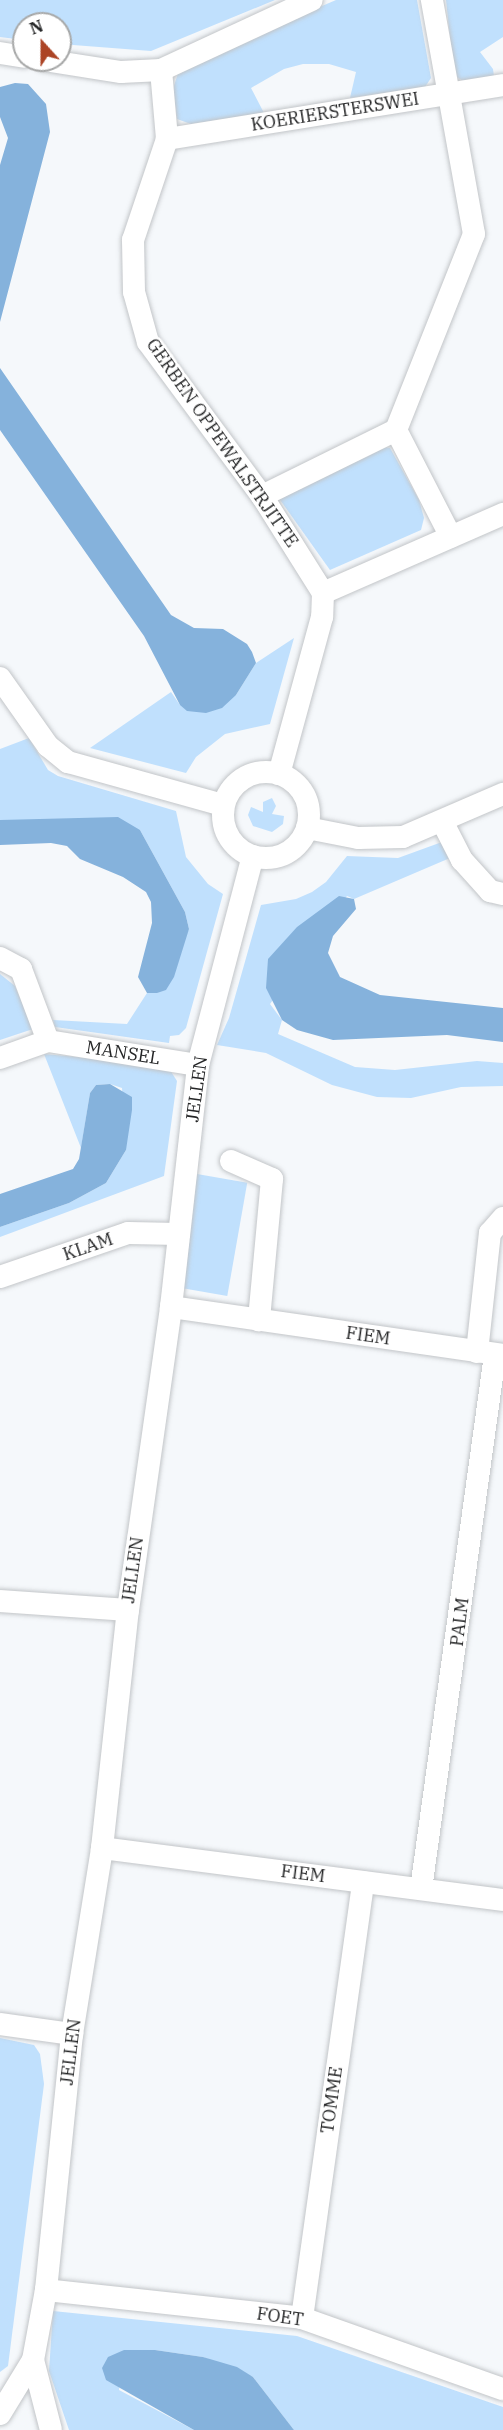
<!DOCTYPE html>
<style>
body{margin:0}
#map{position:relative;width:503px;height:2430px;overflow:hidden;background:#f5f8fb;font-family:"IBM Plex Serif",serif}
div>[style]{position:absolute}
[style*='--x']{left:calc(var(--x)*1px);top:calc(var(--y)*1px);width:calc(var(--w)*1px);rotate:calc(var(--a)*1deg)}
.green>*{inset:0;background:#c0e0fd;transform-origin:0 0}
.water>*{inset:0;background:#85b2dc}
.roads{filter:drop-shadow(0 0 2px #c2c5c8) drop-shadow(0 0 2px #c2c5c8)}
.minor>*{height:22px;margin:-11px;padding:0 11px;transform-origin:11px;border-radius:11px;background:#fff}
.minor>.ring{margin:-11px;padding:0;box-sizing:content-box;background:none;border:22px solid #fff;border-radius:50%}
span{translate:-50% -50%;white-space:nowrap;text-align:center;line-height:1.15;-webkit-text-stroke:5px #fff;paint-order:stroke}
.street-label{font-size:18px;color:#242526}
.north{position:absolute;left:12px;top:12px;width:60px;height:60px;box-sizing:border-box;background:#fff;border:2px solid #a7a8a8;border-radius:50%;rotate:339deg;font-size:16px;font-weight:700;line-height:24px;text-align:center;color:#242526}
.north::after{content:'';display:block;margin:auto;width:21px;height:27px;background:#ac4425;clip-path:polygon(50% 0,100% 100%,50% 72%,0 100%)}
</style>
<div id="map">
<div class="green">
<i style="clip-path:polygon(0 0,275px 0,151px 51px,60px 44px,60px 24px,24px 24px,24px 40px,0 37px)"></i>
<i style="clip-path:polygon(336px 0,417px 0,431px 78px,425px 87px,350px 98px,356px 72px,329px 64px,303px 64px,284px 69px,251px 88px,264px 113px,191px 124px,177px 119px,173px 89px,180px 67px)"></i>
<i style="clip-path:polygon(446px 0,503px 0,503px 37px,480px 52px,493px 69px,494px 76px,463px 81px,454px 75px)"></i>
<i style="clip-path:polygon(383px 447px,390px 448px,419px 500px,424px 518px,421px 530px,330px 570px,278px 497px)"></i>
<i style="clip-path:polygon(294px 638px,270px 724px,225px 734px,196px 757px,186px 773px,90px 748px,171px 692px,180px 705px,236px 695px,256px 663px)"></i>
<i style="clip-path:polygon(29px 738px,48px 770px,58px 776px,176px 811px,186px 857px,208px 884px,223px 894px,186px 1028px,179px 1035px,170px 1036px,169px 1043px,55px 1027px,53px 1020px,127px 1024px,147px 993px,157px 993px,189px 929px,185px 912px,140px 830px,0 820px,0 749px)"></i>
<i style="clip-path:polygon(272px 798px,276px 806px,272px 814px,284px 816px,283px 824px,272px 832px,253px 826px,248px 815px,251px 807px,263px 812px,263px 802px)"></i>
<i style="clip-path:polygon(442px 842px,450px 858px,354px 899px,347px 896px,270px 1004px,282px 1020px,278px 1034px,355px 1067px,395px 1070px,477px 1061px,503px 1063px,503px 1086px,461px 1087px,411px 1098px,377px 1097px,332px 1085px,266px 1053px,217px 1045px,229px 1018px,261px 905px,296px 899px,312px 892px,326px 882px,347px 856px,398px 858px)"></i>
<i style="clip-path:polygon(0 974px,15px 986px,33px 1029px,0 1040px)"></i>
<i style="clip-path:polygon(44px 1054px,157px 1064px,170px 1070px,177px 1081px,164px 1176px,0 1237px,0 1227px,69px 1203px,106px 1183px,126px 1150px,122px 1088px,110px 1084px,96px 1085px,90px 1093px,81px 1148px)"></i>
<i style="left:197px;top:1174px;width:51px;height:115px;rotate:10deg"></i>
<i style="clip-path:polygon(0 2038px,34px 2045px,40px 2054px,44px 2084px,8px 2366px,0 2372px)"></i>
<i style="clip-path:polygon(53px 2311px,297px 2336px,503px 2407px,503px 2430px,294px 2430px,253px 2377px,203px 2357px,155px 2350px,124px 2350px,119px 2390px,194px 2430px,69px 2430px,49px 2371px)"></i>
</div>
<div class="water">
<i style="clip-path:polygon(15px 83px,28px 84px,46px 104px,50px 132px,0 322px,0 165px,8px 138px,0 117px,0 87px)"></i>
<i style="clip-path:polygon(0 368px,171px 615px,194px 628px,223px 629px,247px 644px,252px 652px,256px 663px,236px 695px,222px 708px,206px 713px,187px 711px,180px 705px,144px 636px,0 430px)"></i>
<i style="clip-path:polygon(118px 817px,140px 830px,185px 912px,189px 929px,174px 977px,166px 990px,157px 993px,147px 993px,138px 977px,152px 923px,151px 902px,146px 892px,123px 877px,80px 859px,67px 846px,51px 843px,0 845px,0 820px)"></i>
<i style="clip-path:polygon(339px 896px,354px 899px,356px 909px,333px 936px,328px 953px,340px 977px,380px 995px,503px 1008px,503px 1042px,447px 1035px,333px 1040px,297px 1030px,282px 1020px,266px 988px,268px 959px,297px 927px)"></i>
<i style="clip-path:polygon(110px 1084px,132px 1097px,132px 1110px,126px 1150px,106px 1183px,69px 1203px,0 1227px,0 1194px,73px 1169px,79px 1159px,90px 1093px,96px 1085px)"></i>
<i style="clip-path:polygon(155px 2350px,203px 2357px,237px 2367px,253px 2377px,294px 2430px,194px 2430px,106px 2380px,102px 2368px,108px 2357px,124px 2350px)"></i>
</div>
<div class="roads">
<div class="minor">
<i style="--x:0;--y:53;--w:24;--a:9"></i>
<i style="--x:44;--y:60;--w:78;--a:8.9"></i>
<i style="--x:121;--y:72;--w:40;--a:-2.9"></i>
<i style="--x:161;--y:70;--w:166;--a:-24.9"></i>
<i style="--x:161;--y:70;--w:69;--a:85"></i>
<i style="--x:167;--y:139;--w:107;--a:108.6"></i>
<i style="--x:133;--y:240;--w:52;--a:88.9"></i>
<i style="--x:134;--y:292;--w:52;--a:74.4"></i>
<i style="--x:148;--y:342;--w:192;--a:53.5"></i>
<i style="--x:262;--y:496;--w:115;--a:57.8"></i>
<i style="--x:323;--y:593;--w:24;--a:92"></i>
<i style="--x:322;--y:617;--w:163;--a:105.3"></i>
<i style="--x:167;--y:139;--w:340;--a:-9.1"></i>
<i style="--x:396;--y:430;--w:211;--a:-68.3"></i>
<i style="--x:474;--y:234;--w:238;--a:-100.2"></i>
<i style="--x:262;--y:496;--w:149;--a:-26.2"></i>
<i style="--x:396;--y:430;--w:120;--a:62.8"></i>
<i style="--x:323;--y:593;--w:197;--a:-23.7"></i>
<i style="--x:0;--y:678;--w:83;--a:54.8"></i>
<i style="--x:48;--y:746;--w:26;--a:39"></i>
<i style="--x:68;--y:762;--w:161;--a:15.5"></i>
<i class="ring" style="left:223px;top:772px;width:64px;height:64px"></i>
<i style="--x:442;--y:821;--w:44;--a:62.9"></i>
<i style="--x:462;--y:860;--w:42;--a:47.9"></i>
<i style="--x:490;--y:891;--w:13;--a:13"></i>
<i style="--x:307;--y:828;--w:52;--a:11.1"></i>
<i style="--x:358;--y:838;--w:45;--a:-1.3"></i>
<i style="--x:403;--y:837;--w:109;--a:-23.3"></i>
<i style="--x:0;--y:958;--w:24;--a:28"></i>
<i style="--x:21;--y:969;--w:77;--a:69.4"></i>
<i style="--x:0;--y:1058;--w:51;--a:-19.5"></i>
<i style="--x:48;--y:1041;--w:152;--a:9.1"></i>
<i style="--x:231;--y:1161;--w:45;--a:23.7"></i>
<i style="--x:272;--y:1179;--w:142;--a:95.3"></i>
<i style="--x:0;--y:1277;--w:135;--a:-19"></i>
<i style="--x:128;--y:1233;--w:51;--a:1.1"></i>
<i style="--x:171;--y:1307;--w:335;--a:8.2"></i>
<i style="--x:477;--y:1352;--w:120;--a:-83.8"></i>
<i style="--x:490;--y:1233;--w:20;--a:-49"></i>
<i style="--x:0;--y:1601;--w:128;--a:4"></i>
<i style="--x:102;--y:1848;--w:404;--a:7.4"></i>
<i style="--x:421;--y:1889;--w:539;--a:-82.11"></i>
<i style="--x:0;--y:2024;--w:73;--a:7.9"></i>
<i style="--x:46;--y:2290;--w:258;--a:6.2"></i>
<i style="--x:302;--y:2318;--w:213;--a:19.5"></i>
<i style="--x:302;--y:2318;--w:440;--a:-82"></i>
<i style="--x:33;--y:2360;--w:72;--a:75.6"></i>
<i style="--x:0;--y:2414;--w:63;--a:-58.6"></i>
<i style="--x:33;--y:2360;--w:71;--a:-79.5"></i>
<i style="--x:46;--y:2290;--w:257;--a:-84.2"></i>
<i style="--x:72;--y:2034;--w:188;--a:-80.8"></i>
<i style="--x:102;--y:1848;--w:239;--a:-83.8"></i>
<i style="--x:128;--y:1610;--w:306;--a:-81.9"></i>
<i style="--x:171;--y:1307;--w:244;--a:-83.6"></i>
<i style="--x:198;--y:1065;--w:216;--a:-75.3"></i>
</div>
</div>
<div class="street-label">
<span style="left:335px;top:112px;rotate:-9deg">KOERIERSTERSWEI</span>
<span style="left:222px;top:443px;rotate:55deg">GERBEN OPPEWALSTRJITTE</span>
<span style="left:123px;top:1053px;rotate:9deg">MANSEL</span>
<span style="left:197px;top:1089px;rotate:-82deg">JELLEN</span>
<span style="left:88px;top:1247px;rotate:-19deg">KLAM</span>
<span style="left:368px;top:1336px;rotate:8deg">FIEM</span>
<span style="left:133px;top:1570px;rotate:-82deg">JELLEN</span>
<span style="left:460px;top:1622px;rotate:-83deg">PALM</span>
<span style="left:303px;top:1874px;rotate:7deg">FIEM</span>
<span style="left:71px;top:2052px;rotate:-83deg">JELLEN</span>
<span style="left:332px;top:2100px;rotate:-82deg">TOMME</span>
<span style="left:280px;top:2317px;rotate:8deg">FOET</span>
</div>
<div class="north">N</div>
</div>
